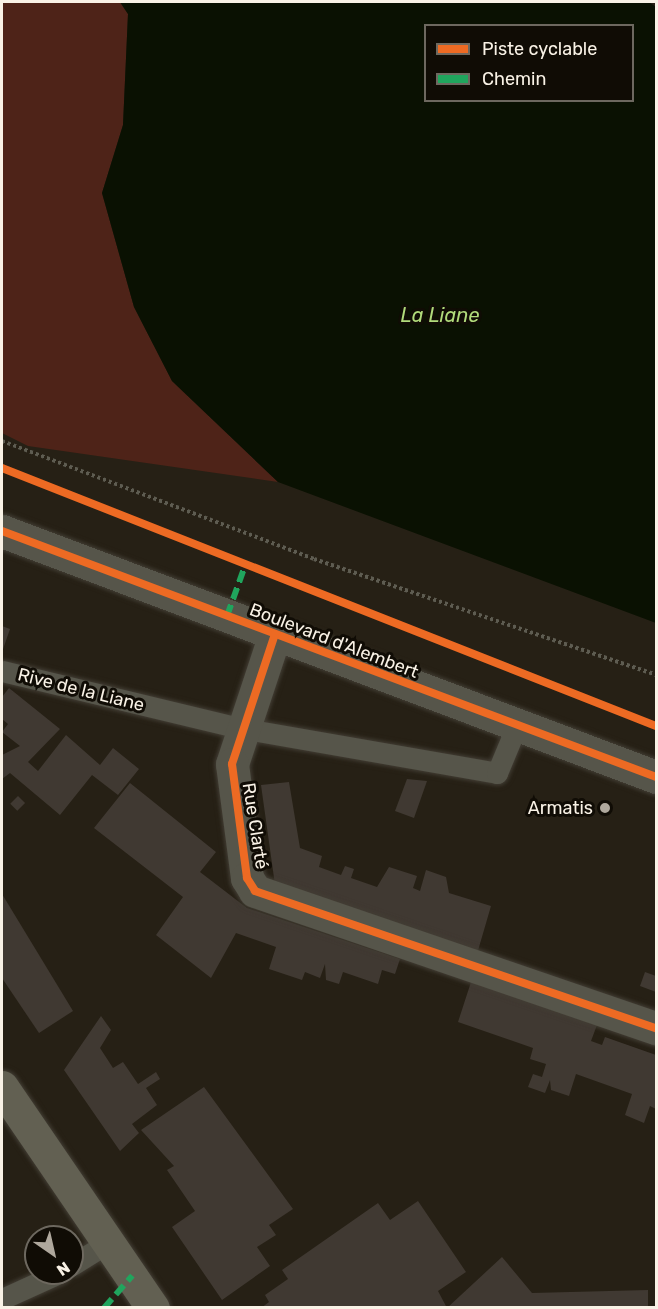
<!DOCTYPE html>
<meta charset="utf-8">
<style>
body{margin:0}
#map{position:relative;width:658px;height:1309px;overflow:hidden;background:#262015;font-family:Rubik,sans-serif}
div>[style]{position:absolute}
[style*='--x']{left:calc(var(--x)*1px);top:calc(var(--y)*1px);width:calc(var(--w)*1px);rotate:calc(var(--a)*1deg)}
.green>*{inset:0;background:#4e2318}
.water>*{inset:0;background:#0a1102}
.building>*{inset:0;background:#403932;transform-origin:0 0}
.path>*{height:4px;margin-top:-2px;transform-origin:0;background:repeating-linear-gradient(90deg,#5e5c51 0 3px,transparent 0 6px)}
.roads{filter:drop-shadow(0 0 2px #423d34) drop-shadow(0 0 2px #423d34)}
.service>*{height:21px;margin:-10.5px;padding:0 10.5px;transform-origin:10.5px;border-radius:10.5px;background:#56554a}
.minor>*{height:33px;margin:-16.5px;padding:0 16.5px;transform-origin:16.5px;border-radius:16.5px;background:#56554a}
.tertiary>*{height:33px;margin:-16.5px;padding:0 16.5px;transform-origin:16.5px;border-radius:16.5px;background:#56554a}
.secondary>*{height:33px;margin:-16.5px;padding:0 16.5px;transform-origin:16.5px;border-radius:16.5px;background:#626052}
.quiet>*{height:6px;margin-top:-3px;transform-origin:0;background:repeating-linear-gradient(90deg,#20a55d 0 12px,transparent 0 18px)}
.cycleway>*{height:8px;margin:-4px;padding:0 4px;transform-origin:4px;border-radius:4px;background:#ed6a23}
.dots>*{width:16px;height:16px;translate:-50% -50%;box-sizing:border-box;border:3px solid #100c05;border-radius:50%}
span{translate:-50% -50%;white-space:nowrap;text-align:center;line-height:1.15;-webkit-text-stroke:6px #100c05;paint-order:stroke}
.street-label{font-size:18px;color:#f9f2e6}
.poi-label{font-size:18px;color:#f9f2e6}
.right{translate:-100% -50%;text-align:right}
.water-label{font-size:20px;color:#b1db7b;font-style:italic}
.frame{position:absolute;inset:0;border:3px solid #f9f2e6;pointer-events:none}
.legend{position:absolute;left:424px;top:24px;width:210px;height:78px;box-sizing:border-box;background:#100c05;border:2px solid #6d685f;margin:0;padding:8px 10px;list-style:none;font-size:18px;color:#f9f2e6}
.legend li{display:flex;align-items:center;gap:12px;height:30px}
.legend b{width:30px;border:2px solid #6d685f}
.north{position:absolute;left:24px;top:1225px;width:60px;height:60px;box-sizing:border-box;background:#100c05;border:2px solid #6d685f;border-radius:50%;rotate:146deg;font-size:16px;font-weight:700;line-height:24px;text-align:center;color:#f9f2e6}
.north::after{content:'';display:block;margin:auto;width:21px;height:27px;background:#afa89d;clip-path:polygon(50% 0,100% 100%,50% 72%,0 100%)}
</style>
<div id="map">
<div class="green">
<i style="clip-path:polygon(2px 2px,120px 2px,128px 14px,123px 125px,102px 193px,134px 307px,172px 381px,278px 482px,28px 446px,2px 433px)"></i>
</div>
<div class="water">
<i style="clip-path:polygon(evenodd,120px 2px,649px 2px,656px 7px,656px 623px,278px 482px,172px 381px,134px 307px,102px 193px,123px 125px,128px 14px,120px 2px,426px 26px,632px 26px,632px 100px,426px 100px,426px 26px)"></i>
</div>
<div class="building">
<i style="clip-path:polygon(2px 626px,10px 629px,2px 652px)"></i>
<i style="clip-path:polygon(9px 688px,60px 729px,28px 762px,38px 771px,66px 735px,100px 765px,113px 748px,139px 769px,118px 795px,92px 775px,60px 815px,10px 773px,2px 779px,2px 755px,20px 746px,2px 732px,8px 724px,2px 719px,2px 697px)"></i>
<i style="clip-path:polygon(407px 779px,427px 781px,414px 818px,395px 811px)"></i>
<i style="clip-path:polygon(289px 782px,300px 848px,322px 856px,319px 867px,341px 875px,345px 866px,354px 869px,351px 878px,377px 887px,389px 867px,417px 876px,413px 888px,420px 891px,426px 870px,446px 877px,449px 893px,491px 906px,477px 954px,275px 885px,261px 785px)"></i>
<i style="clip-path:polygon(130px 783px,216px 852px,200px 872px,247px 908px,400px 959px,395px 974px,382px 970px,378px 984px,343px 972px,339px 984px,326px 980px,325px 964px,320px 978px,305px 972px,302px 980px,269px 969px,276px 947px,236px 933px,211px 978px,156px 935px,183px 897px,94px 828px)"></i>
<i style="left:18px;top:796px;width:10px;height:11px;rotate:45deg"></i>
<i style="clip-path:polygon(2px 894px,73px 1011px,39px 1033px,2px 978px)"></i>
<i style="clip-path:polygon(645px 972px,656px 976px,656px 992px,640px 986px)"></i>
<i style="clip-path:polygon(471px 982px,597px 1025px,591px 1041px,602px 1045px,605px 1037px,656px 1055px,656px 1109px,650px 1106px,644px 1123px,625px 1115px,632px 1094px,576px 1074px,569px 1096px,551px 1090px,550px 1080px,545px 1093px,528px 1087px,533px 1074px,542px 1077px,546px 1064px,530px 1059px,533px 1048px,458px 1022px)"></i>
<i style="clip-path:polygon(101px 1016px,111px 1030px,100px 1048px,113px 1068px,123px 1062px,138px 1084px,156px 1072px,160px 1079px,146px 1088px,157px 1105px,132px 1124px,139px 1133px,120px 1151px,64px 1070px)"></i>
<i style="clip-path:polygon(204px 1087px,293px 1209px,269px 1225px,276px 1235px,257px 1247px,270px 1266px,222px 1300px,172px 1227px,195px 1211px,167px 1170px,174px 1166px,141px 1130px)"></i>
<i style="clip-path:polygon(418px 1201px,466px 1272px,438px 1291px,447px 1308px,261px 1308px,269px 1302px,265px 1295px,288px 1279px,282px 1270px,378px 1203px,390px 1220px)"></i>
<i style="clip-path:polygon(502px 1257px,532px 1293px,648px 1290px,648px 1308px,447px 1308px)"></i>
</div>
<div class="path">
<i style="--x:2;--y:441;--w:334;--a:20.7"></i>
<i style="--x:314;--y:559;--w:361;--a:18.7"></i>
</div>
<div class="roads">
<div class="service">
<i style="--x:2;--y:671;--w:245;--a:13.5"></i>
<i style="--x:240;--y:728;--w:261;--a:9.9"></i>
<i style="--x:497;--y:773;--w:52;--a:-67.4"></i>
<i style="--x:72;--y:1265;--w:44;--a:-31.9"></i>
<i style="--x:2;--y:1299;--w:63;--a:-24.5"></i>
</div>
<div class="minor">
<i style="--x:275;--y:634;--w:137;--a:108.3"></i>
<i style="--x:232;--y:764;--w:115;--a:82.5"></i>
<i style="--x:247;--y:878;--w:15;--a:58"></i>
<i style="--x:255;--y:891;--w:424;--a:18.9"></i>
</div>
<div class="tertiary">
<i style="--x:2;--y:531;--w:699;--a:20.61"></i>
</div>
<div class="secondary">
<i style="--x:2;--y:1087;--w:268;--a:55.7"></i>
</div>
</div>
<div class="quiet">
<i style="--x:227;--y:616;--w:56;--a:-70.3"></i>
<i style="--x:104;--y:1308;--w:43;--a:-48.8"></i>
</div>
<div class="cycleway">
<i style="--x:2;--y:468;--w:703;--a:21.53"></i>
<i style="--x:2;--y:531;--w:699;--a:20.61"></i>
<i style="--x:275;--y:634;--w:137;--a:108.3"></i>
<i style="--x:232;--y:764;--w:115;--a:82.5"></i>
<i style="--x:247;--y:878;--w:15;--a:58"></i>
<i style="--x:255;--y:891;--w:424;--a:18.9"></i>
</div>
<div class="dots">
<i style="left:605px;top:808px;background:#afa89d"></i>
</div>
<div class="street-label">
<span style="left:334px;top:641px;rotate:21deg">Boulevard d'Alembert</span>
<span style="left:81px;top:690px;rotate:14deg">Rive de la Liane</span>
<span style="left:255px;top:826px;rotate:81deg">Rue Clarté</span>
</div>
<div class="poi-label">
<span class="right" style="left:593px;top:808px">Armatis</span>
</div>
<div class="water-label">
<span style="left:440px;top:315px">La Liane</span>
</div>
<div class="frame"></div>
<ul class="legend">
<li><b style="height:8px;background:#ed6a23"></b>Piste cyclable</li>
<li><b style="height:8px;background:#20a55d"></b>Chemin</li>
</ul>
<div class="north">N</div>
</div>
